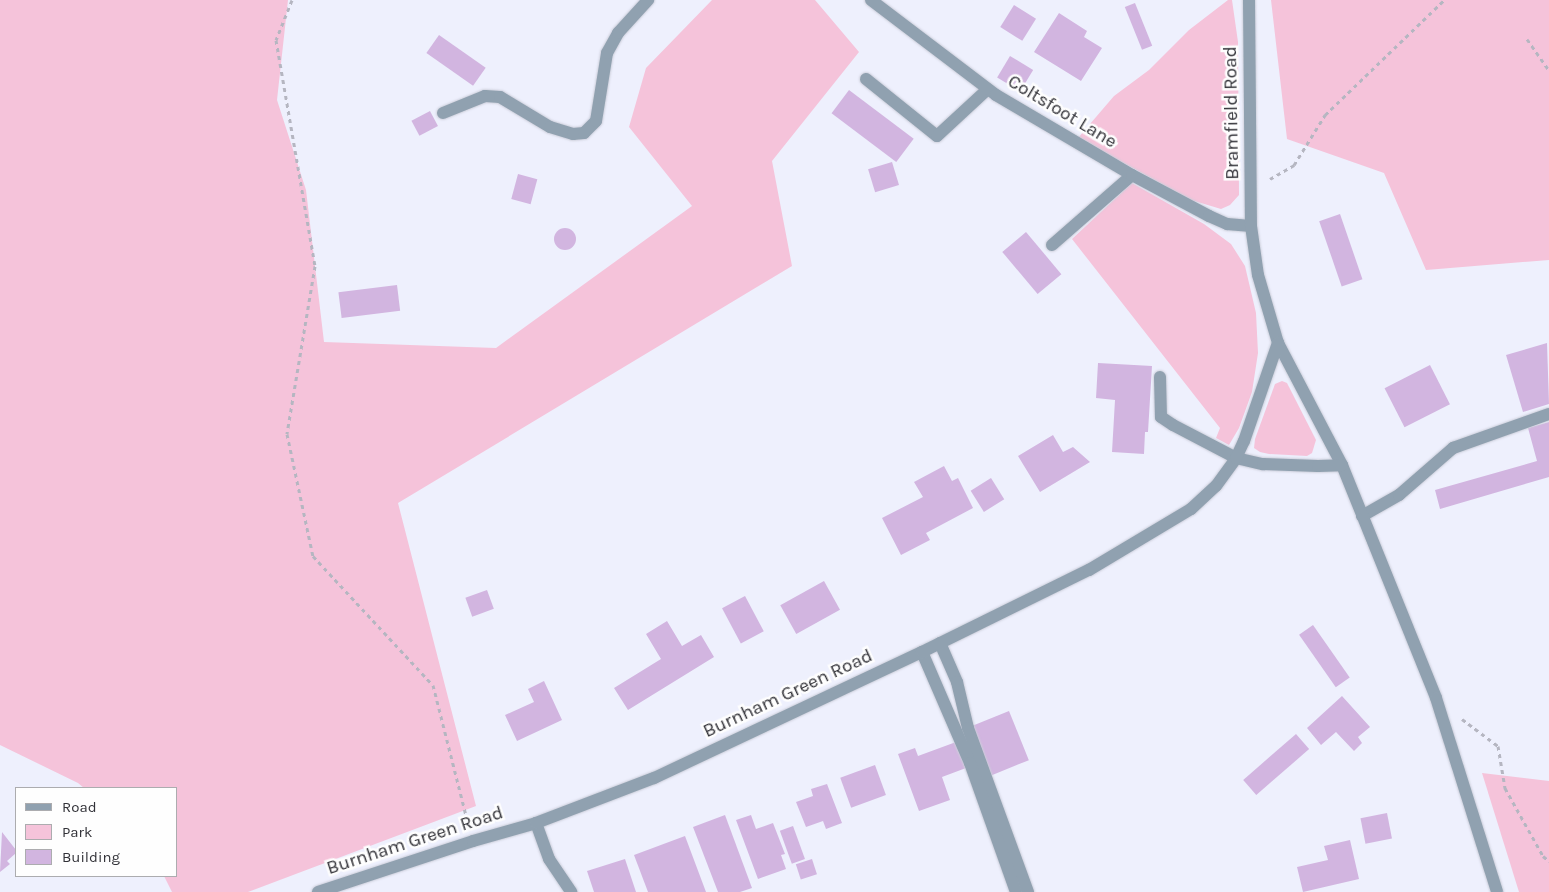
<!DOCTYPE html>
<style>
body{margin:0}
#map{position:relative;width:1549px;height:892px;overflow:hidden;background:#eef0fd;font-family:Karla,sans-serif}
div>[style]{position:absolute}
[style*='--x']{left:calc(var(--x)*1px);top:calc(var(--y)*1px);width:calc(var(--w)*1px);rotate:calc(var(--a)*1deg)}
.green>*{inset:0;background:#f5c3da}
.building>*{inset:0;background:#d2b5e0;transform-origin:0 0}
.round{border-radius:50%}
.path>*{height:3px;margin-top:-1.5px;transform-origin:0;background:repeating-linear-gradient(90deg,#b5b6c1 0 4px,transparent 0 8px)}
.roads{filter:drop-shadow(0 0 1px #ccceda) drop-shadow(0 0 1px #ccceda)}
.service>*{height:12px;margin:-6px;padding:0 6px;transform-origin:6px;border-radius:6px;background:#90a1b0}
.minor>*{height:12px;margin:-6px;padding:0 6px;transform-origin:6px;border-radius:6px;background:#90a1b0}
.tertiary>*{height:12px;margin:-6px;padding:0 6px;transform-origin:6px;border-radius:6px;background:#90a1b0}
span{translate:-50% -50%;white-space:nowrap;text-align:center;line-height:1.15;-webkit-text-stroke:5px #fefefe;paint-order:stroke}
.street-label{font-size:19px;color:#323238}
.legend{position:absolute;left:15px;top:787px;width:162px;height:90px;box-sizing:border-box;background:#fefefe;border:1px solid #acacaf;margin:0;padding:6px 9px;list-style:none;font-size:15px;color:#323238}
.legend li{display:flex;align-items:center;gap:10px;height:25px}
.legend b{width:25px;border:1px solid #acacaf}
</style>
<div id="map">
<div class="green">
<i style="clip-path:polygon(0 0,288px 0,277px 100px,306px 190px,324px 342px,496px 348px,692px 206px,629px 127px,646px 68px,712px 0,815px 0,859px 52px,772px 161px,792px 266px,398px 503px,476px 806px,248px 892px,172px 892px,164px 876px,176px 876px,176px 788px,84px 788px,78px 783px,0 745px)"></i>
<i style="clip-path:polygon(1228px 0,1232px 0,1238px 42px,1239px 195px,1230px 205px,1221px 209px,1191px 200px,1078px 138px,1114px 96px,1149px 70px,1189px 30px)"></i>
<i style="clip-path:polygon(1271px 0,1549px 0,1549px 260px,1426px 270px,1384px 173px,1287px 139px)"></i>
<i style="clip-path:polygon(1132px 183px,1204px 224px,1231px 244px,1245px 266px,1256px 313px,1258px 353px,1252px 392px,1239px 428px,1229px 445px,1216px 438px,1220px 428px,1072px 239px)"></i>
<i style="clip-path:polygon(1282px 381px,1287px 383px,1316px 440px,1312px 453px,1307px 456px,1269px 454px,1260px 452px,1254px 448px,1255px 439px,1275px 384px)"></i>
<i style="clip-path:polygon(1482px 773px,1549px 781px,1549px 892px,1519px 892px)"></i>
</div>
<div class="building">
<i style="left:1135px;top:3px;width:46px;height:11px;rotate:68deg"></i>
<i style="left:1014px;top:5px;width:26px;height:26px;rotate:32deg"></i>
<i style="clip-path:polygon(1059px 13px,1087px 31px,1084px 37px,1102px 48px,1081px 81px,1034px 52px)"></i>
<i style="left:439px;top:35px;width:57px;height:22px;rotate:35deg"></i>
<i style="left:1010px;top:56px;width:27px;height:25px;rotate:31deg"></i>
<i style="left:849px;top:90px;width:81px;height:29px;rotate:37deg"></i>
<i style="left:430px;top:111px;width:17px;height:21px;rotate:62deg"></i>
<i style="left:892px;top:162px;width:24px;height:25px;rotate:73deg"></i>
<i style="left:518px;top:174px;width:20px;height:26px;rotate:15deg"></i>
<i style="left:1340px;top:214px;width:69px;height:22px;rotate:71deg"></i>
<i class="round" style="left:554px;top:228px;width:22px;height:22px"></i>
<i style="left:1026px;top:232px;width:55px;height:31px;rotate:50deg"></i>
<i style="left:397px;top:285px;width:26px;height:59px;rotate:83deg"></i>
<i style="clip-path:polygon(1547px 343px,1549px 404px,1523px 412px,1506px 355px)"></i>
<i style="clip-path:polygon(1098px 363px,1152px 366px,1148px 432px,1145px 432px,1144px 454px,1112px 452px,1115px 400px,1096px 398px)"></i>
<i style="left:1430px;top:365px;width:44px;height:51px;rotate:63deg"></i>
<i style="clip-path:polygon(1549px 422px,1549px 477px,1440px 509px,1435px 490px,1537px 461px,1528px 428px)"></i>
<i style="clip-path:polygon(1053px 435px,1063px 452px,1073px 447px,1090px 462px,1040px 492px,1018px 456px)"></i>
<i style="clip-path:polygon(944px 466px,952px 481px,958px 478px,973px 508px,926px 533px,930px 540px,901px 555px,882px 518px,923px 497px,914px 482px)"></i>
<i style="left:991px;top:478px;width:25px;height:24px;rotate:58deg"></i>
<i style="left:824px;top:581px;width:33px;height:50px;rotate:61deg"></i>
<i style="left:487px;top:590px;width:20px;height:23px;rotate:70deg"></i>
<i style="left:745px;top:596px;width:40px;height:26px;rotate:62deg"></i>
<i style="clip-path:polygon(667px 621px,682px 646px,701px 635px,714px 657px,628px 710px,614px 688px,661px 659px,646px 634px)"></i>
<i style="left:1313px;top:625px;width:64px;height:17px;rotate:55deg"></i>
<i style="clip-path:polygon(544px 681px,562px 720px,517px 741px,505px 715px,534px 702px,528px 689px)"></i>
<i style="clip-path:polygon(1342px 696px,1370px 727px,1358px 737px,1362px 743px,1354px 751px,1336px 732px,1321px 745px,1307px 728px)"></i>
<i style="left:1009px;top:711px;width:53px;height:40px;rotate:68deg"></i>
<i style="left:1296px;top:734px;width:20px;height:70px;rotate:49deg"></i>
<i style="clip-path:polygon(956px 742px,966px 768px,942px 777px,950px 800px,919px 811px,898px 754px,915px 748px,918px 756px)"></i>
<i style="left:875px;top:765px;width:32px;height:37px;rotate:70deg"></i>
<i style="clip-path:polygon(827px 784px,842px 823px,826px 829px,823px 821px,806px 827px,796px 802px,813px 796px,811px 789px)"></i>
<i style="left:1387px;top:813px;width:26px;height:27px;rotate:79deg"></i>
<i style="clip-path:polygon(725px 815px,752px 888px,740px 892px,718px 892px,693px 827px)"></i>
<i style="clip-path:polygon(751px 815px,756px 829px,773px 823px,785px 854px,781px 855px,786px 869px,758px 879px,736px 820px)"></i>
<i style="left:793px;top:826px;width:35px;height:14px;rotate:70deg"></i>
<i style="clip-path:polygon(2px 832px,16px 850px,16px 853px,7px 861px,10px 864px,0 872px)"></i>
<i style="clip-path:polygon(685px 836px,706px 892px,648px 892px,634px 855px)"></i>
<i style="clip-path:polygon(1350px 840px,1359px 879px,1303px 892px,1297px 867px,1328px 860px,1324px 846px)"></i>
<i style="clip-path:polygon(625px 859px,636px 892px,594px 892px,587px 871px)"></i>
<i style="left:812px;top:859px;width:16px;height:17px;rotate:72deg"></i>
</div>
<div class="path">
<i style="--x:292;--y:0;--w:43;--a:111.8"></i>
<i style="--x:276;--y:40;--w:229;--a:80.2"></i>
<i style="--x:315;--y:266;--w:170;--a:99.5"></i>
<i style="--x:287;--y:434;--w:125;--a:78"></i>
<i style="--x:313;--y:556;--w:176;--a:47.1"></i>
<i style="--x:433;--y:685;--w:142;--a:75.8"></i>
<i style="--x:1527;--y:39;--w:39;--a:55"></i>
<i style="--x:1270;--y:179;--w:28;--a:-30"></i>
<i style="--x:1294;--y:165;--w:59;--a:-58.2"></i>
<i style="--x:1325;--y:115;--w:165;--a:-44"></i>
<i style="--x:1462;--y:719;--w:45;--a:36.9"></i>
<i style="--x:1498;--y:746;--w:43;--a:80.5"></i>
<i style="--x:1505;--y:788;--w:78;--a:60.8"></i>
<i style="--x:1543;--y:856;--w:8;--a:40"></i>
</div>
<div class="roads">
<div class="service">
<i style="--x:866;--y:79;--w:91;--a:38.8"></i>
<i style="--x:937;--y:136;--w:69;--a:-42.7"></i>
<i style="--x:443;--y:113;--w:45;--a:-22"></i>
<i style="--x:485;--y:96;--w:15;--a:4"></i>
<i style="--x:500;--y:97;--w:58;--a:31"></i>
<i style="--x:550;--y:127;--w:24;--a:17"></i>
<i style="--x:573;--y:134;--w:11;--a:-5"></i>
<i style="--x:584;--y:133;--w:17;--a:-45"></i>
<i style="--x:596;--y:121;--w:69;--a:-80.8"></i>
<i style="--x:607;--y:53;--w:23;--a:-61"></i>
<i style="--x:618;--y:33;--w:45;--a:-47.7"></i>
<i style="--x:1052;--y:245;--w:106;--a:-41.2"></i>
<i style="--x:1160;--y:377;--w:40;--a:88.6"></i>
<i style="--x:1161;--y:417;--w:14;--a:34"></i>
<i style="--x:1173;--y:425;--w:71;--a:27.6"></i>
<i style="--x:1362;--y:516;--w:43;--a:-29.6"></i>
<i style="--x:1399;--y:495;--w:72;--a:-41"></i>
<i style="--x:1453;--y:448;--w:102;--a:-19.5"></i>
<i style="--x:940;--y:643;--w:43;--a:66.4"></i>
<i style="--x:957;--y:682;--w:47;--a:76.6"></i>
<i style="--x:968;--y:728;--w:175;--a:69.9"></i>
<i style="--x:922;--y:652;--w:121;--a:66.6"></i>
<i style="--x:970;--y:763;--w:137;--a:70.4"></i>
<i style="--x:536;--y:823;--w:38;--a:70"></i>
<i style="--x:549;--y:859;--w:40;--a:56"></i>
</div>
<div class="minor">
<i style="--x:871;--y:0;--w:157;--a:37.2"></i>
<i style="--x:996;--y:95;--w:158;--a:30.5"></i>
<i style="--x:1132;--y:175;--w:87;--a:28"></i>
<i style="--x:1209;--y:216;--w:20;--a:24"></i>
<i style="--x:1227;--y:224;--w:24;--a:5"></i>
</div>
<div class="tertiary">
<i style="--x:1249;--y:0;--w:226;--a:89.5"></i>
<i style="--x:1251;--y:226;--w:49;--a:81.9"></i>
<i style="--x:1258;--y:275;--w:71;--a:73.6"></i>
<i style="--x:1278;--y:343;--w:138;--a:62.3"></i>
<i style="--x:1342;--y:465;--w:251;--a:68"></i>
<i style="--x:1436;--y:698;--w:203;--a:72.5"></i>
<i style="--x:1236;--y:458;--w:28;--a:13"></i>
<i style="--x:1263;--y:464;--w:55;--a:2.1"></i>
<i style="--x:1318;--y:466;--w:24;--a:-2"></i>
<i style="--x:318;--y:892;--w:163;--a:-18.2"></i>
<i style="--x:473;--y:841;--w:66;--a:-15.9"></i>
<i style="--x:536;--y:823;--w:126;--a:-20.9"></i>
<i style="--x:654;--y:778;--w:296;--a:-25.2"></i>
<i style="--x:922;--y:652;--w:186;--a:-26.2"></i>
<i style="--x:1089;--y:570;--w:119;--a:-30.9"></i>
<i style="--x:1191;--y:509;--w:34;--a:-43"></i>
<i style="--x:1216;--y:486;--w:34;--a:-54"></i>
<i style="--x:1236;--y:458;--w:19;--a:-65"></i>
<i style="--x:1244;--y:441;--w:104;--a:-70.9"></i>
</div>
</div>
<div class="street-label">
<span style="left:1062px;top:112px;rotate:31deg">Coltsfoot Lane</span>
<span style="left:1232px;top:113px;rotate:-91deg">Bramfield Road</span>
<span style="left:788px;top:694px;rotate:-25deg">Burnham Green Road</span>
<span style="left:415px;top:841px;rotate:-18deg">Burnham Green Road</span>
</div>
<ul class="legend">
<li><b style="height:6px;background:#90a1b0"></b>Road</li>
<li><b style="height:14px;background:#f5c3da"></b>Park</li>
<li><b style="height:14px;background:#d2b5e0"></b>Building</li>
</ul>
</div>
